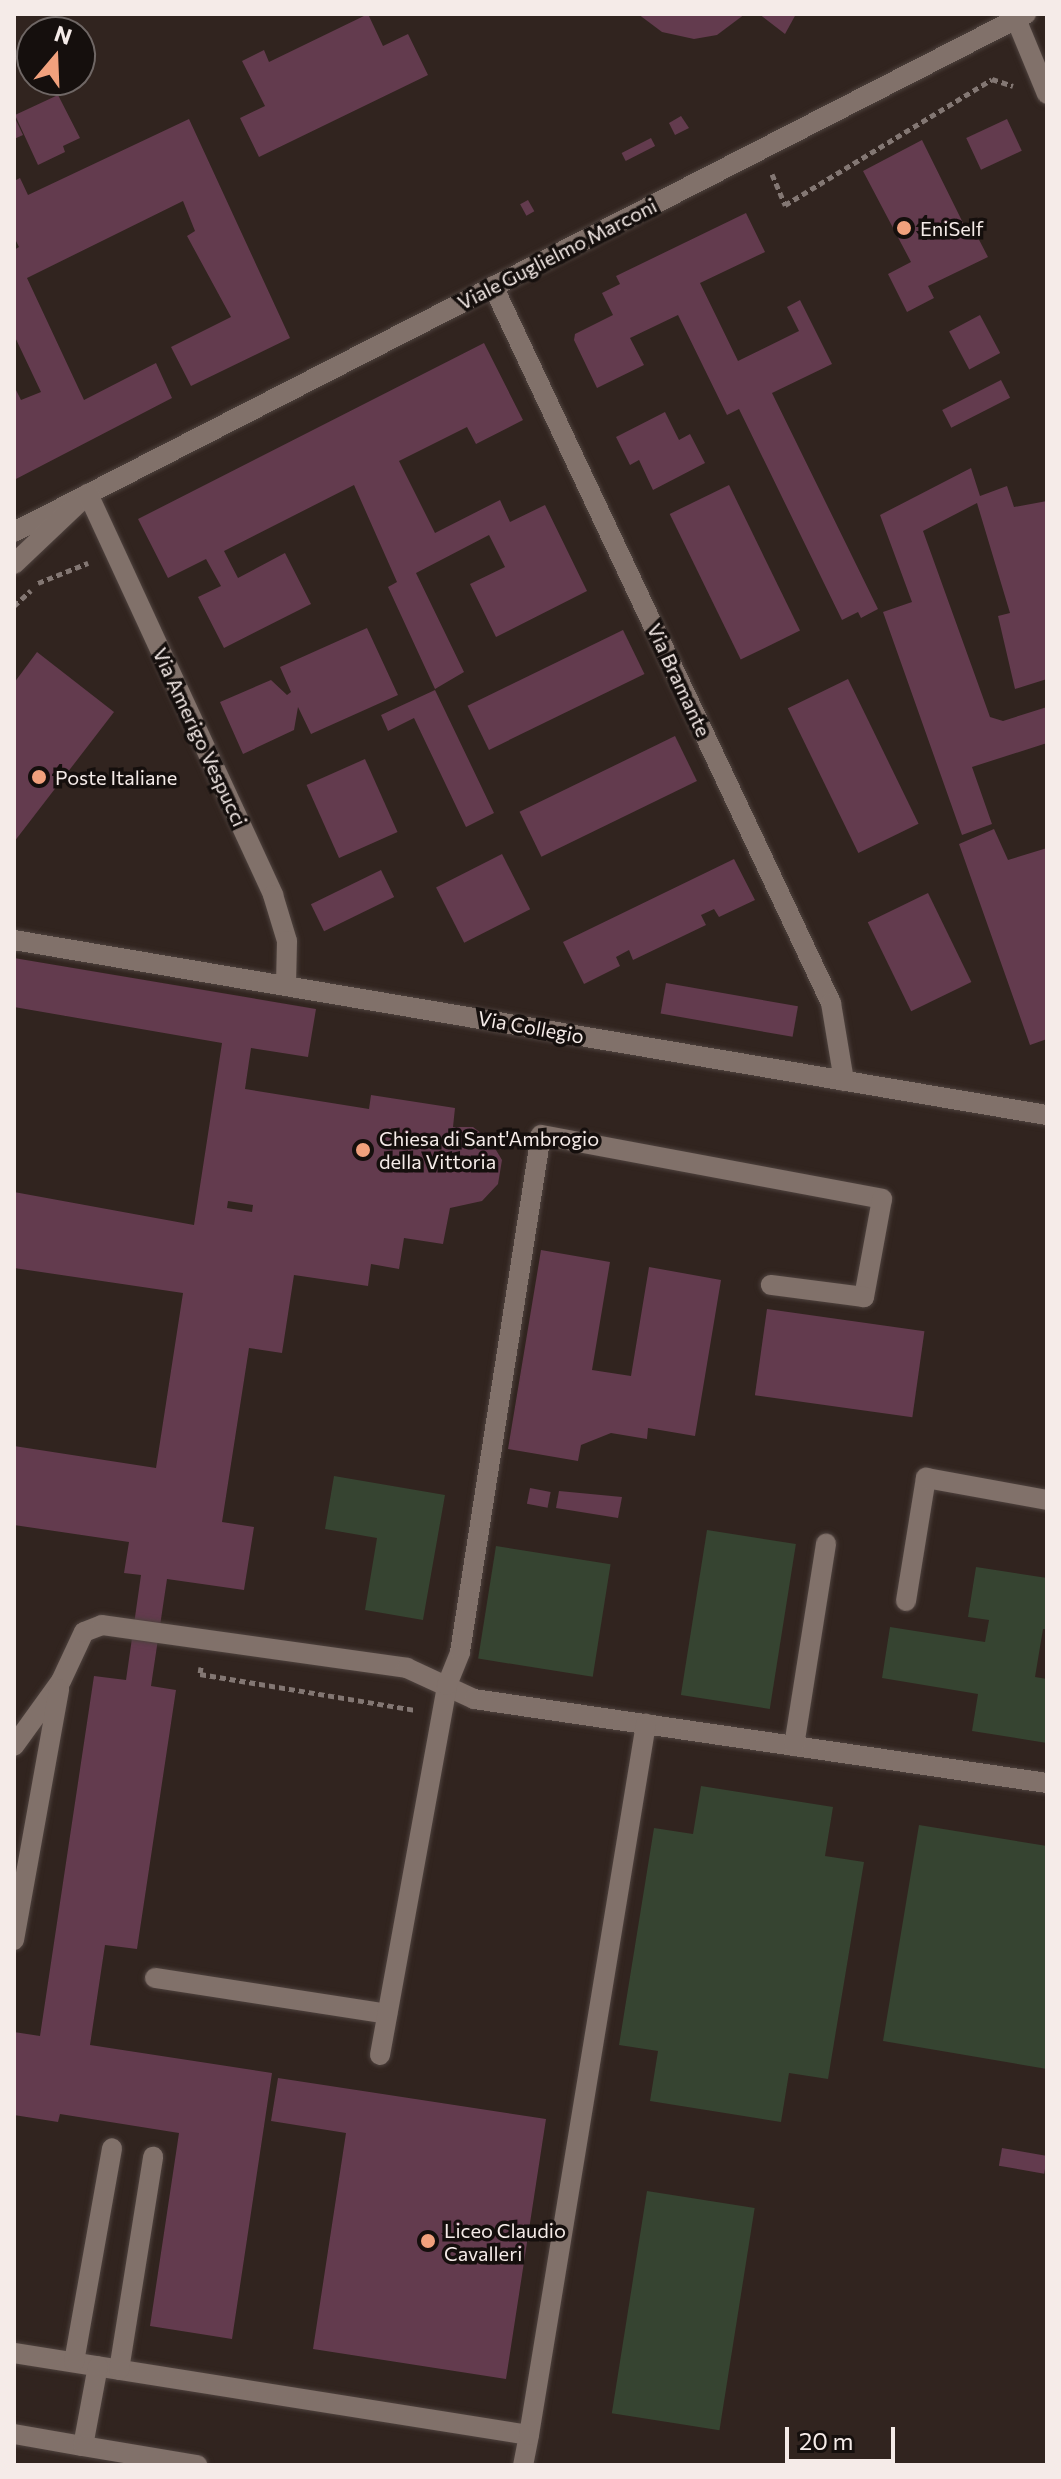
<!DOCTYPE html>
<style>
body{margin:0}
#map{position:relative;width:1061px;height:2479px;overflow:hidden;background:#31241f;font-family:Commissioner,sans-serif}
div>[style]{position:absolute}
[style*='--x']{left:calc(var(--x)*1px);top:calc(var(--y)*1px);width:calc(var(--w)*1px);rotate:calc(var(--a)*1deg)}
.green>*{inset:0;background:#364431;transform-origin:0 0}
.building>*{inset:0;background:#633b4e;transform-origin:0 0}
.path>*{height:5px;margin-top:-2.5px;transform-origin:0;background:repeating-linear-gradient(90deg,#837773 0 6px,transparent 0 10px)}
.roads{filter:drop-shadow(0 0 2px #4e423e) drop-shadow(0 0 2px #4e423e)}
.minor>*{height:20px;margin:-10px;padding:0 10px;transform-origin:10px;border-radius:10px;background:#81716a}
.dots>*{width:22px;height:22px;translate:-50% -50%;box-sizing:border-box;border:4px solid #150f0d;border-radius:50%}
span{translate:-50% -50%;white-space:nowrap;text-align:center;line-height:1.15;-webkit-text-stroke:7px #150f0d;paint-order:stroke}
.poi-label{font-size:20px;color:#f5ebe8}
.left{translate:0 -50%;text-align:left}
.street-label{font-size:20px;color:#f5ebe8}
.frame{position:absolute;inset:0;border:16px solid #f5ebe8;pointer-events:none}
.north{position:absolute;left:16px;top:16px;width:80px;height:80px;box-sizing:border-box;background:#150f0d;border:2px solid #6f6765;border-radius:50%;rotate:19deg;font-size:22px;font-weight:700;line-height:32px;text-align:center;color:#f5ebe8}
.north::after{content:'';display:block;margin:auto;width:28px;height:36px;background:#f1a17d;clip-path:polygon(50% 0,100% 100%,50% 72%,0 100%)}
.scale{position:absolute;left:785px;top:2427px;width:110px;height:36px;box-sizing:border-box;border:4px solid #f5ebe8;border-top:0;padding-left:10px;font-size:24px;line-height:28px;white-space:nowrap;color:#f5ebe8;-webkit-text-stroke:6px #150f0d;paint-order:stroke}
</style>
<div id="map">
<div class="green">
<i style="clip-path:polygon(334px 1476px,445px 1495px,423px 1620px,365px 1610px,377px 1538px,325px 1529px)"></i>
<i style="left:707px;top:1530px;width:90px;height:167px;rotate:9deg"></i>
<i style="left:496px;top:1546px;width:116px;height:114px;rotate:9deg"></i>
<i style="clip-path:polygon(976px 1567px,1047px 1578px,1047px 1629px,1043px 1629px,1035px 1677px,1047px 1679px,1047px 1743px,972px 1731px,978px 1694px,882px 1678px,890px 1627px,985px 1642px,989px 1620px,968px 1617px)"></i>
<i style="clip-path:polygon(701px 1786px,833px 1807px,825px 1856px,864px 1862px,828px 2079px,789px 2073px,781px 2122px,650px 2101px,658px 2051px,619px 2045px,654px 1828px,693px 1834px)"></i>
<i style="clip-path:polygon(919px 1825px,1047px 1846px,1047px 2069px,883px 2041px)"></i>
<i style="left:647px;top:2191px;width:109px;height:225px;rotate:9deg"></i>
</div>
<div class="building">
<i style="clip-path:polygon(368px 14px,383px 46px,408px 34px,428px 75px,259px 157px,240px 118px,265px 106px,242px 61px,264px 50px,269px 62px)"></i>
<i style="clip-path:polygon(638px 14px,745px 14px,717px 35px,694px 39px,662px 32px)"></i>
<i style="clip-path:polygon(759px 14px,796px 14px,785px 34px)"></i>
<i style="clip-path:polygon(58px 95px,80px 138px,63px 146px,65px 152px,38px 165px,15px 115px)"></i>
<i style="clip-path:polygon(14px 116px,23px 135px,14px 139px)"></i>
<i style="clip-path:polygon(681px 116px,689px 128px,675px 135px,669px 123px)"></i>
<i style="clip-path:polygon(189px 119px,290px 338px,191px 386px,171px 347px,231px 317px,187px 236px,195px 231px,183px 201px,27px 278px,84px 400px,156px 363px,172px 398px,14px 480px,14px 386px,21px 400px,41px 392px,14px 335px,14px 250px,19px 247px,14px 237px,14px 181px,20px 178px,28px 195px)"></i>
<i style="left:1007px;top:119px;width:35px;height:45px;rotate:65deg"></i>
<i style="left:651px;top:138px;width:9px;height:33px;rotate:63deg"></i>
<i style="clip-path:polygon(922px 140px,968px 233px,974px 230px,988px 257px,928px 286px,934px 298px,907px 312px,888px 274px,911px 262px,863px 171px)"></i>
<i style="left:528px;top:200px;width:13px;height:9px;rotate:61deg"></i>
<i style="clip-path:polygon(746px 213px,765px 252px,700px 283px,738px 361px,799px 331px,787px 307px,800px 300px,832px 364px,772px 393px,878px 609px,861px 618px,858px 612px,842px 620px,739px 409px,727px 415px,678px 315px,630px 338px,644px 365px,597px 388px,574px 340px,575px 334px,613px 315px,602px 293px,620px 284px,616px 276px)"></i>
<i style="left:980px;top:315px;width:43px;height:35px;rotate:62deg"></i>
<i style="clip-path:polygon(484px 343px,523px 420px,476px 444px,467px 427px,399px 461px,435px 533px,500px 500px,510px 522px,545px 505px,587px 591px,496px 637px,470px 584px,505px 567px,489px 535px,416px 573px,464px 672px,435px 689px,388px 587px,397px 582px,354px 485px,224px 551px,238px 578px,285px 553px,311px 604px,224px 648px,198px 597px,221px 586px,206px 559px,168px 578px,138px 519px)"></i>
<i style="left:1001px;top:380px;width:20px;height:66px;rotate:63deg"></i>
<i style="clip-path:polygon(665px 412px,679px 440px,690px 434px,705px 463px,653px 490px,639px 460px,630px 465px,616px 437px)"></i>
<i style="clip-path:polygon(971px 468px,980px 496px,1007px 486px,1014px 507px,1047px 501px,1047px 679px,1015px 689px,998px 616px,1010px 613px,977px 503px,923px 531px,990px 717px,1003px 721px,1047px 707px,1047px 743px,972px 767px,992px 824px,962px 835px,883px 612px,912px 602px,880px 515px)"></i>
<i style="left:729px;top:485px;width:162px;height:66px;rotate:64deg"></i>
<i style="clip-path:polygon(367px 628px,398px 695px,311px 734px,298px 707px,294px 730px,243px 754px,220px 702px,271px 680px,287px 695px,291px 692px,280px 667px)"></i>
<i style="left:623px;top:630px;width:49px;height:173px;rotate:64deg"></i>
<i style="clip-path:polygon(37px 652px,114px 712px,14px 842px,14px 683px)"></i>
<i style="left:848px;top:679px;width:161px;height:67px;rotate:64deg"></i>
<i style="clip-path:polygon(435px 690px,494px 813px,466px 827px,414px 718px,388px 731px,381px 715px)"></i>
<i style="left:675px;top:736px;width:50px;height:173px;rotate:64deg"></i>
<i style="left:365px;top:759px;width:80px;height:64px;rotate:66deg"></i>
<i style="clip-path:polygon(994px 829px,1008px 860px,1047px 848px,1047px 1039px,1030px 1045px,959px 844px)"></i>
<i style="left:502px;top:854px;width:62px;height:74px;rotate:63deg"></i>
<i style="clip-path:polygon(734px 859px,755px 900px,719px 917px,714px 909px,701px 915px,706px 925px,633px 960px,629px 950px,616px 957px,620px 966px,584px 984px,563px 942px)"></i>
<i style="left:381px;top:870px;width:30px;height:78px;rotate:64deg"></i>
<i style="left:928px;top:893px;width:99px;height:67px;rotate:64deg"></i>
<i style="clip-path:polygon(evenodd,14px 958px,316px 1009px,308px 1057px,251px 1048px,245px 1089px,369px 1109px,371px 1095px,455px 1108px,453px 1127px,473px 1127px,490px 1140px,502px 1160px,498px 1184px,482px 1201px,450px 1208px,443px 1244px,404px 1238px,399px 1269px,371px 1264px,368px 1286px,294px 1275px,282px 1353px,249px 1348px,222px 1522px,254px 1527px,244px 1590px,167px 1579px,151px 1686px,176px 1690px,137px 1949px,105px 1945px,90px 2045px,272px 2073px,232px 2339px,150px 2326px,179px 2133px,60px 2114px,58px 2122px,14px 2115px,14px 2032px,40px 2036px,94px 1676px,126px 1680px,141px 1575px,124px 1573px,129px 1542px,14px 1525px,14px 1446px,156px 1468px,183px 1293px,14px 1268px,14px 1192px,194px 1225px,222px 1043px,14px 1007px,14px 958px,228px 1201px,253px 1205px,252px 1212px,227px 1208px,228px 1201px)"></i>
<i style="left:666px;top:983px;width:134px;height:31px;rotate:10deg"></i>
<i style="clip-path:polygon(541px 1250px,610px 1262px,592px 1370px,631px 1376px,649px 1267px,721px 1280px,695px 1436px,648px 1428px,647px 1439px,611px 1433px,581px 1445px,578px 1461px,508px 1449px)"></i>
<i style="left:767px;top:1309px;width:159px;height:87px;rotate:8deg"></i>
<i style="left:530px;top:1488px;width:21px;height:16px;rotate:11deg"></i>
<i style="clip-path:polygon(559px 1491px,622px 1497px,618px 1518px,556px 1508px)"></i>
<i style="clip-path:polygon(278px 2078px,546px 2119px,506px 2379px,313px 2349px,346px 2133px,271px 2121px)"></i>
<i style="left:1002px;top:2148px;width:46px;height:18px;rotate:10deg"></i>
</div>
<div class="path">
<i style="--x:772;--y:174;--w:34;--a:67"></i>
<i style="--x:785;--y:205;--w:242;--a:-31.3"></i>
<i style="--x:992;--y:79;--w:22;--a:18"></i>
<i style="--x:38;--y:583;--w:54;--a:-21.8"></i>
<i style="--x:14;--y:606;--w:23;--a:-43"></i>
<i style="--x:201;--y:1667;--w:7;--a:98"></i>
<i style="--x:200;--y:1674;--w:219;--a:9.5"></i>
</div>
<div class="roads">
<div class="minor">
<i style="--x:1016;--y:19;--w:81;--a:67.5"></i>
<i style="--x:493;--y:286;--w:793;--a:64.76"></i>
<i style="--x:831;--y:1003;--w:79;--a:80.5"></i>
<i style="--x:14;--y:532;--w:1137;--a:-27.11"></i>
<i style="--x:14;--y:564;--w:102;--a:-43.4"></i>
<i style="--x:88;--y:494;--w:442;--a:65.2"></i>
<i style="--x:273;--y:895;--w:48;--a:73.1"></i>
<i style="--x:287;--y:941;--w:45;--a:91.3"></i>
<i style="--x:14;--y:940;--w:1048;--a:9.62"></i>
<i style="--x:906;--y:1601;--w:125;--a:-80.8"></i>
<i style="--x:926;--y:1478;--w:123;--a:10.3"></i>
<i style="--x:14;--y:1746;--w:80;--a:-54.1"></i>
<i style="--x:61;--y:1681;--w:54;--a:-64.9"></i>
<i style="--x:84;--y:1632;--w:19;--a:-21"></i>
<i style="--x:102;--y:1625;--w:308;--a:8"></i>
<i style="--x:407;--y:1668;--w:74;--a:24.8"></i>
<i style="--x:474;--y:1699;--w:579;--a:8.34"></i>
<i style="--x:794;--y:1746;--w:205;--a:-81"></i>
<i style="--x:14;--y:1940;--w:255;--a:-79.8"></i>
<i style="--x:155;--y:1978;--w:235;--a:8.8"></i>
<i style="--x:380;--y:2055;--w:376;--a:-79.7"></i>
<i style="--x:447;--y:1685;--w:35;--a:-68"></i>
<i style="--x:460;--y:1652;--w:523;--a:-81.1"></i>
<i style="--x:541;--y:1135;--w:347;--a:10.6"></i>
<i style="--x:882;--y:1199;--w:100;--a:100.4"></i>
<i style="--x:864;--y:1297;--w:94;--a:-172.6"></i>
<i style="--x:14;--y:2353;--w:521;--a:9.05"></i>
<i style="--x:529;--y:2435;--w:31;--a:101"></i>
<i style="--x:74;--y:2362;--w:217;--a:-79.9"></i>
<i style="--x:119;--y:2370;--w:216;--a:-80.9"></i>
<i style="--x:14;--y:2434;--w:70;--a:9.9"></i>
<i style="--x:83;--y:2446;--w:81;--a:-79.4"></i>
<i style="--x:529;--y:2435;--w:721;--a:-80.66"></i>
<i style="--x:83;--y:2446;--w:116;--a:9.5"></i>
</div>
</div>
<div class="dots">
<i style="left:904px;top:228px;background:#f1a17d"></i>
<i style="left:39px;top:777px;background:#f1a17d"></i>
<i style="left:363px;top:1150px;background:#f1a17d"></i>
<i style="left:428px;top:2241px;background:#f1a17d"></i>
</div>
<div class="poi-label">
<span class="left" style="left:920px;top:228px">EniSelf</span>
<span class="left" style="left:55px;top:777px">Poste Italiane</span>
<span class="left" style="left:379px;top:1150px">Chiesa di Sant'Ambrogio<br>della Vittoria</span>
<span class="left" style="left:444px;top:2242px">Liceo Claudio<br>Cavalleri</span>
</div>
<div class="street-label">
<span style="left:557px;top:254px;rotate:-27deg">Viale Guglielmo Marconi</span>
<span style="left:679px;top:680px;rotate:65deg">Via Bramante</span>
<span style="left:200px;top:737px;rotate:65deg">Via Amerigo Vespucci</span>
<span style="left:531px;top:1027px;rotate:10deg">Via Collegio</span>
</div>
<div class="frame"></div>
<div class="north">N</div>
<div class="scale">20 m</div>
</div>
